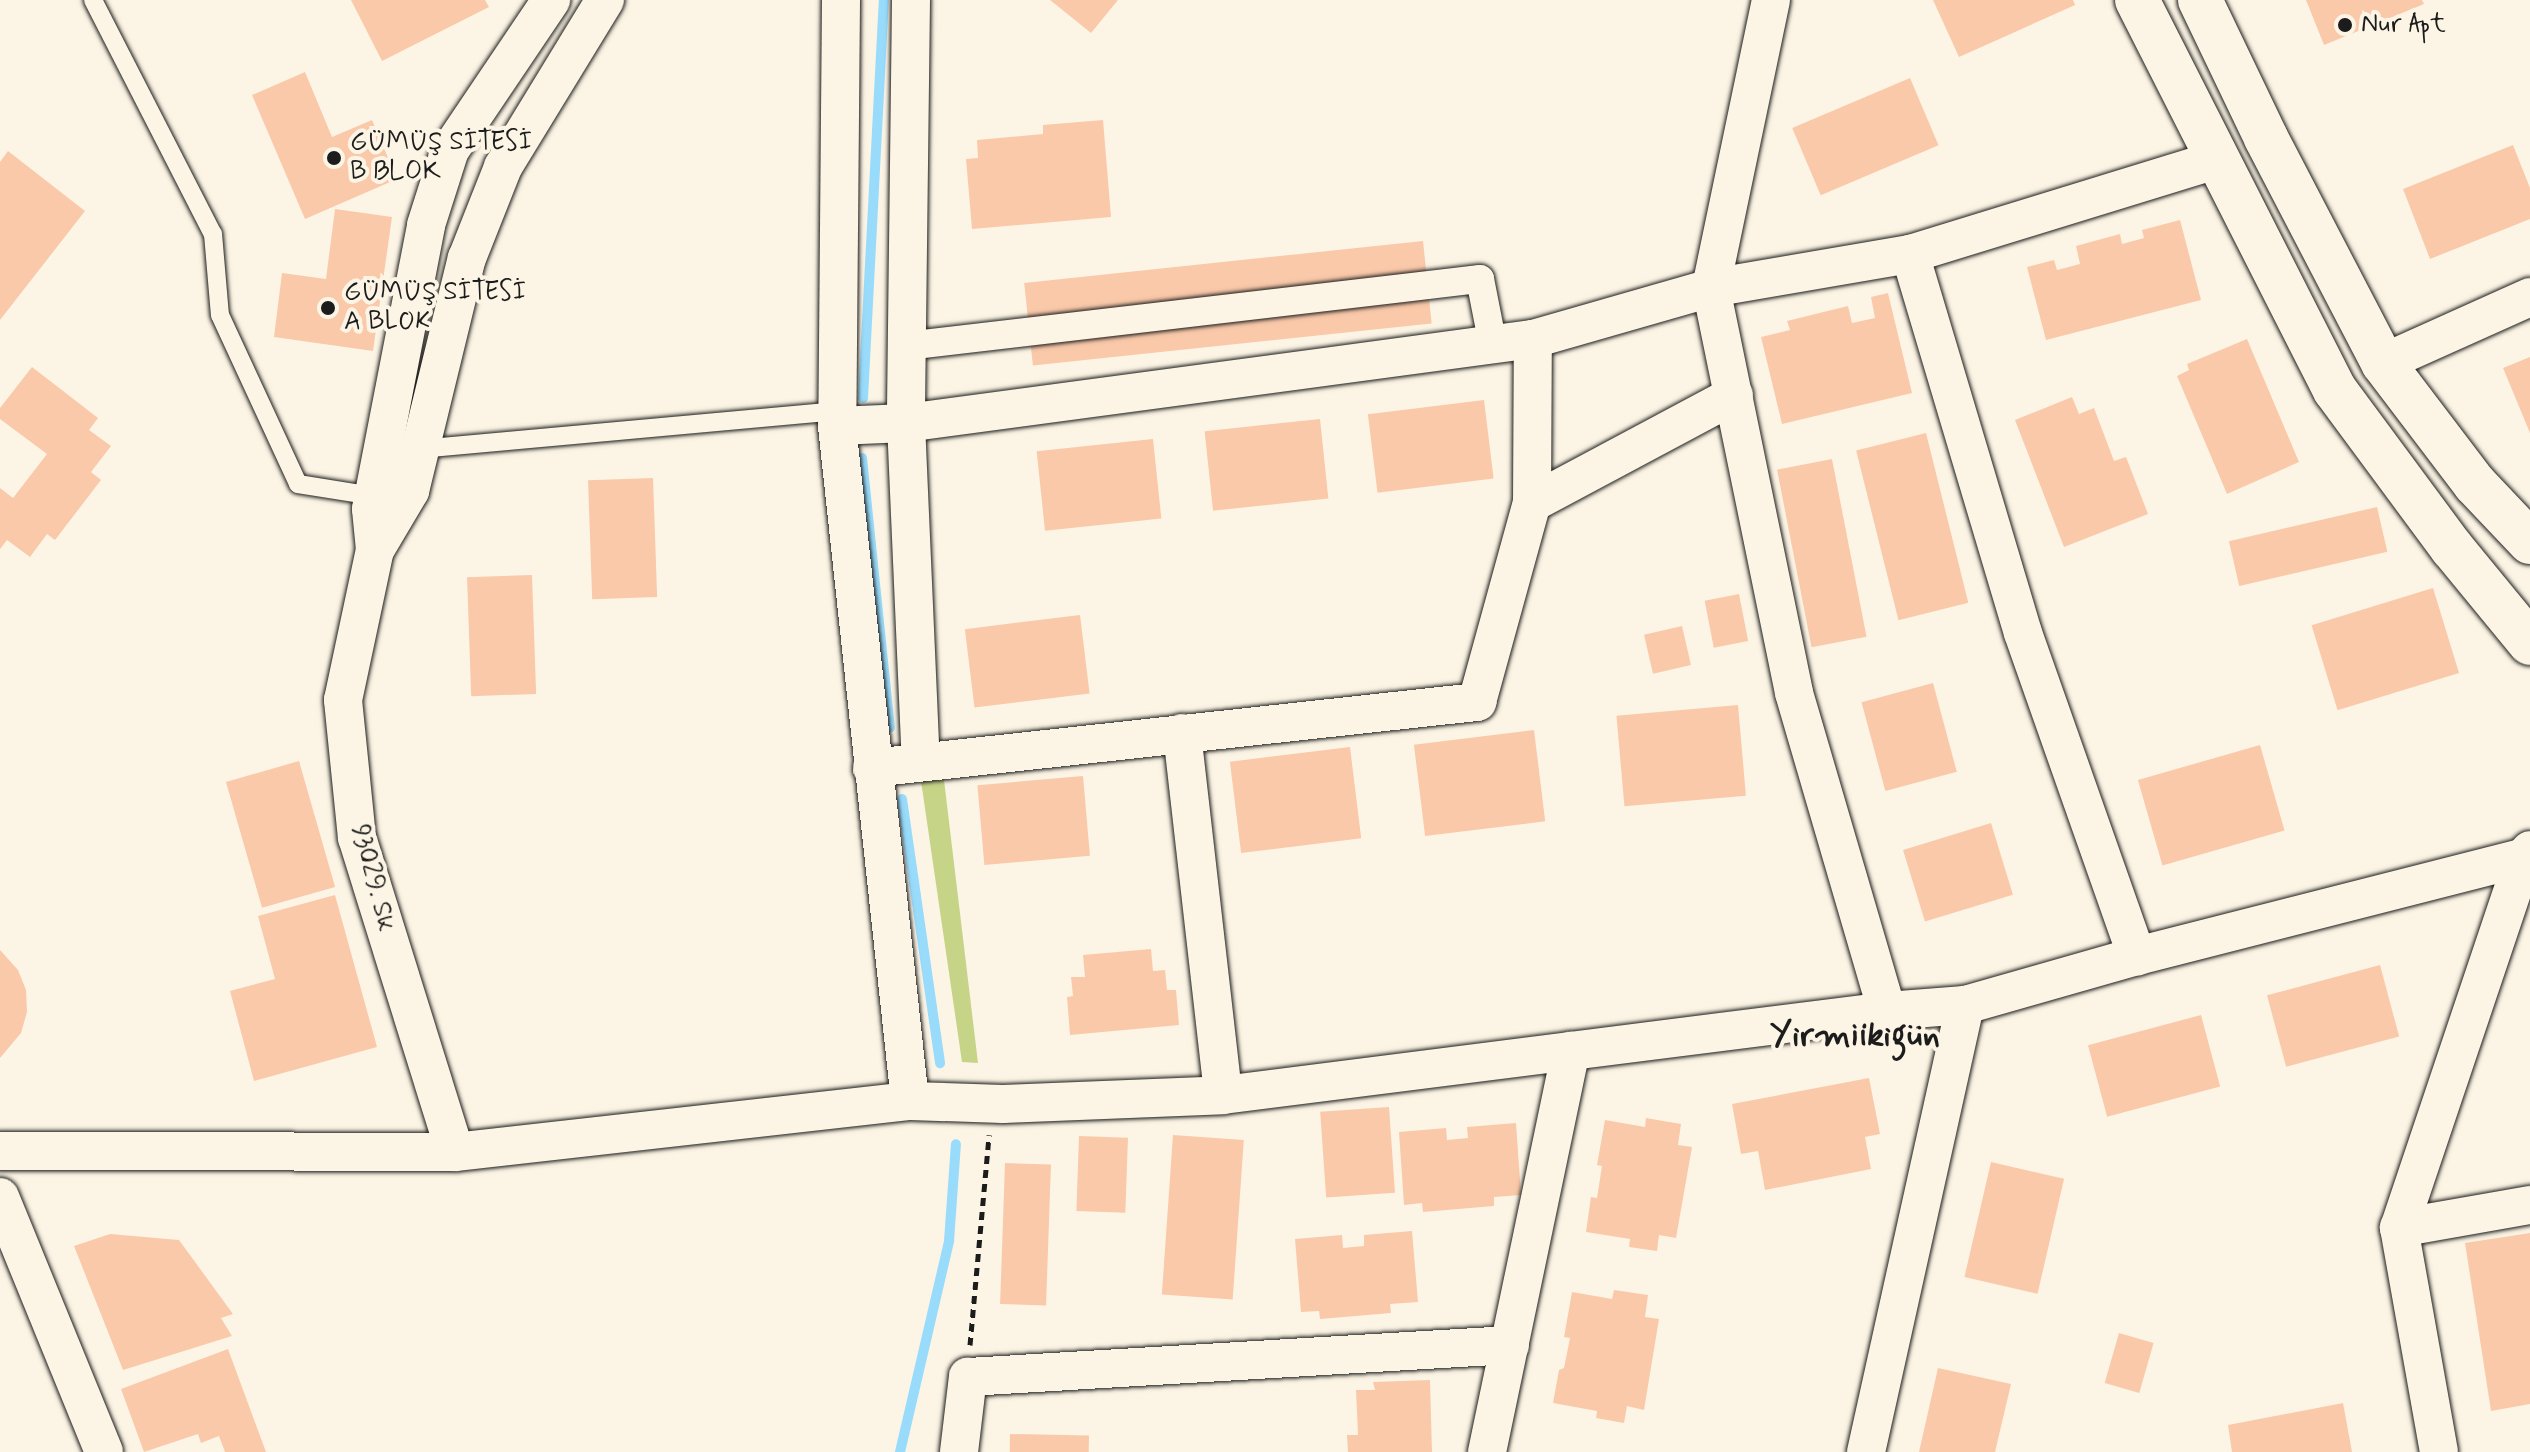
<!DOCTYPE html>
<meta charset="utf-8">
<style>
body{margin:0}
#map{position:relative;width:2530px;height:1452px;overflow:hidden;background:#fcf5e5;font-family:Mynerve,sans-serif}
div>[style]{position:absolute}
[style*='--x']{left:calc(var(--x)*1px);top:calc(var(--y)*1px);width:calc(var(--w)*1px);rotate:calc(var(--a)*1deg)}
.green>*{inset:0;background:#c6d488}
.stream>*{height:10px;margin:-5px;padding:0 5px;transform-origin:5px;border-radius:5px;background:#99dbfb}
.building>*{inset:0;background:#fac9aa;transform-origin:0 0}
.path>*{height:5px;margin-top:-2.5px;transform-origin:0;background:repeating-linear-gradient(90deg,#1c1c1c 0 8px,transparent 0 14px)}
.roads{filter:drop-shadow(0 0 2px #1c1c1c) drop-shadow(0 0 2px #1c1c1c)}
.service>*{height:18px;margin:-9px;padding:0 9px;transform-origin:9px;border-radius:9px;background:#fcf5e5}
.pedestrian>*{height:28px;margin:-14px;padding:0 14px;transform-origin:14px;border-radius:14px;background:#fcf5e5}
.minor>*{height:38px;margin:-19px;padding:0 19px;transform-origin:19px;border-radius:19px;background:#fcf5e5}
.secondary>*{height:44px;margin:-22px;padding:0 22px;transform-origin:22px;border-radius:22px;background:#fcf5e5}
.dots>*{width:22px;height:22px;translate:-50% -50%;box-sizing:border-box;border:4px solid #fcf5e5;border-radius:50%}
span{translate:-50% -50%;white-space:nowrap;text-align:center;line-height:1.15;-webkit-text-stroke:8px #fcf5e5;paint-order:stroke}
.poi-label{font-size:26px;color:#1c1c1c}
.left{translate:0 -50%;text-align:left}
.street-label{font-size:26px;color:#1c1c1c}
.district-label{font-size:34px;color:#1c1c1c;font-weight:700}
</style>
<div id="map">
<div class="green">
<i style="clip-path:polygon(944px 780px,978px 1063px,962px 1062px,921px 781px)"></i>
</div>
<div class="stream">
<i style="--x:863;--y:398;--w:399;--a:-87"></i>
<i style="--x:862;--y:458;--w:271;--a:84.1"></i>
<i style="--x:902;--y:799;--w:267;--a:81.8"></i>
<i style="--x:900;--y:1452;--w:217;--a:-76.9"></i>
<i style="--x:949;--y:1241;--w:97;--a:-85.9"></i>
</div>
<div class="building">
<i style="clip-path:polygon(351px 0,485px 0,489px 7px,382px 61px)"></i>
<i style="clip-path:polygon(1050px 0,1118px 0,1091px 33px)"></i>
<i style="clip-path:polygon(1933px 0,2073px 0,2075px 5px,1959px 57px)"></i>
<i style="clip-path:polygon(2306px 0,2422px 0,2424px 4px,2324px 45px)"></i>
<i style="clip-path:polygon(305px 72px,332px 137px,372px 120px,397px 179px,305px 219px,252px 95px)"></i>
<i style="left:1910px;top:78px;width:73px;height:128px;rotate:67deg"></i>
<i style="clip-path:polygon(1103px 120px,1111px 217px,972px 229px,966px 159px,978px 158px,977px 140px,1043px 134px,1043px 125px)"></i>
<i style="clip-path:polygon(2513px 145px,2530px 188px,2530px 219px,2430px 259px,2403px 189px)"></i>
<i style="clip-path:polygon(8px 151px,85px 211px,0 320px,0 162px)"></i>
<i style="clip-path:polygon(335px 209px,392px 217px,373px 351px,274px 337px,282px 273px,326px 279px)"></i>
<i style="clip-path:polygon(2180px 220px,2201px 300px,2046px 340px,2027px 267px,2054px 260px,2057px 270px,2080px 264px,2076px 246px,2120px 234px,2122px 244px,2144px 238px,2142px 230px)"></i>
<i style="left:1423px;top:241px;width:83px;height:401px;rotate:84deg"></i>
<i style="clip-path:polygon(1888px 293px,1912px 393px,1782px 424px,1761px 337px,1790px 330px,1787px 321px,1848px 306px,1852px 323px,1875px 318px,1871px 297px)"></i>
<i style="clip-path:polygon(2247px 339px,2299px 462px,2227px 494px,2177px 376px,2189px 370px,2187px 364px)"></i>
<i style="clip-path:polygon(2530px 357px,2530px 433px,2503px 368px)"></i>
<i style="clip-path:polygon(32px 367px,98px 418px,89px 430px,111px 446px,91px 472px,101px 480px,55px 540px,47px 534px,30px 557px,7px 540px,0 549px,0 488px,13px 498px,47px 454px,0 419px,0 408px)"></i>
<i style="clip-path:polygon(2072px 397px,2079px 414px,2094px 408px,2114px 461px,2126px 457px,2148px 514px,2064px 547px,2015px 420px)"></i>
<i style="left:1484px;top:400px;width:79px;height:117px;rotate:83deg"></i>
<i style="left:1320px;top:419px;width:80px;height:116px;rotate:84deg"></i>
<i style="left:1926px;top:433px;width:175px;height:72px;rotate:76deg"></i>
<i style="left:1153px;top:439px;width:80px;height:117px;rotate:84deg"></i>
<i style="left:1832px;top:459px;width:181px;height:56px;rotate:79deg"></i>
<i style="left:653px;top:478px;width:119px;height:65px;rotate:88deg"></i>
<i style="left:2377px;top:507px;width:46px;height:152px;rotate:77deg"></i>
<i style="left:532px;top:575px;width:119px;height:65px;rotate:88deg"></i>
<i style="left:2433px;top:588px;width:89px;height:127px;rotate:73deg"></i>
<i style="left:1739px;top:594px;width:48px;height:35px;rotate:79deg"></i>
<i style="left:1080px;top:615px;width:79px;height:116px;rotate:83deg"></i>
<i style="left:1682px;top:626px;width:40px;height:39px;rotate:77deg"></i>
<i style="left:1933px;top:683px;width:92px;height:74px;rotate:75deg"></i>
<i style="left:1738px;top:705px;width:91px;height:122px;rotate:85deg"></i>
<i style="left:1534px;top:730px;width:92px;height:121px;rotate:83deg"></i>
<i style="left:2260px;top:745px;width:89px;height:127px;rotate:74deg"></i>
<i style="left:1350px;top:747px;width:92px;height:121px;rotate:83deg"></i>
<i style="left:299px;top:761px;width:131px;height:76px;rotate:74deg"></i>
<i style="left:1083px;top:776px;width:80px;height:106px;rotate:85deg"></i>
<i style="left:1991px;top:823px;width:75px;height:92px;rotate:73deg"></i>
<i style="clip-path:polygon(335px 895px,377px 1047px,254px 1081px,230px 991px,275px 979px,258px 916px)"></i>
<i style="clip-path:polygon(1151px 949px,1153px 971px,1165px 970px,1167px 990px,1176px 990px,1179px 1025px,1070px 1035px,1067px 997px,1073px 996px,1071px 977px,1085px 977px,1083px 955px)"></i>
<i style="clip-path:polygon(0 950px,18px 970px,26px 990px,27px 1012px,21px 1033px,0 1058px)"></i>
<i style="left:2380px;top:965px;width:74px;height:117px;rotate:75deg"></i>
<i style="left:2201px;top:1015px;width:74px;height:117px;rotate:75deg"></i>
<i style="clip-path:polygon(1869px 1078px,1880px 1134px,1865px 1137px,1871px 1169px,1765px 1190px,1758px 1151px,1741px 1154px,1732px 1104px)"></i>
<i style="left:1389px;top:1107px;width:86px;height:69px;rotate:86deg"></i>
<i style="clip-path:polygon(1646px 1118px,1681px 1124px,1678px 1145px,1692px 1147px,1676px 1238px,1659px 1235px,1657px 1251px,1629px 1247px,1630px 1239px,1586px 1232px,1591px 1197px,1597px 1198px,1602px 1166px,1597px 1165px,1605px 1120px,1645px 1127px)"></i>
<i style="clip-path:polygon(1516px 1123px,1521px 1195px,1494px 1197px,1494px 1206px,1423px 1212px,1422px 1203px,1404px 1205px,1399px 1132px,1446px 1128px,1447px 1140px,1468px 1138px,1467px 1127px)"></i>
<i style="left:1173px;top:1135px;width:71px;height:160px;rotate:4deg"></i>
<i style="left:1079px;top:1136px;width:49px;height:75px;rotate:2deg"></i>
<i style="left:1991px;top:1162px;width:75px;height:118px;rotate:13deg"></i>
<i style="left:1005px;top:1163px;width:46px;height:141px;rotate:2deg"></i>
<i style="clip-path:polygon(1412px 1231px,1418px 1302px,1390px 1304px,1391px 1313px,1320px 1319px,1319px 1311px,1301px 1312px,1295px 1239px,1342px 1235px,1343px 1248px,1364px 1246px,1364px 1235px)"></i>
<i style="clip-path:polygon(2530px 1233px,2530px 1404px,2491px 1411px,2465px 1243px)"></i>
<i style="clip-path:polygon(110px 1234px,179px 1240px,233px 1314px,221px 1318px,232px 1336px,123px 1370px,74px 1246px)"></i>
<i style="clip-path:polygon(1614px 1290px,1648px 1295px,1645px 1317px,1659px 1319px,1644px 1410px,1627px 1406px,1624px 1423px,1596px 1418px,1597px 1411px,1553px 1403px,1559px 1370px,1564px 1368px,1570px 1338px,1564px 1337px,1572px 1292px,1612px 1299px)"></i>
<i style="left:2119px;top:1333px;width:36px;height:52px;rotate:16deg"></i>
<i style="clip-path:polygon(228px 1349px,266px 1452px,225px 1452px,219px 1436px,201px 1443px,198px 1434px,144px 1452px,121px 1389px)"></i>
<i style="clip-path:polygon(1938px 1368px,2011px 1384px,1995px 1452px,1919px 1452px)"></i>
<i style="clip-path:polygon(1430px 1380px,1432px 1452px,1348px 1452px,1347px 1435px,1358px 1435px,1356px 1390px,1375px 1390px,1373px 1382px)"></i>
<i style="clip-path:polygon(2343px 1403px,2352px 1452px,2232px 1452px,2228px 1425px)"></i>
<i style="left:1010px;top:1434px;width:79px;height:18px;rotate:1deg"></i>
</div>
<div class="path">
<i style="--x:970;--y:1345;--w:211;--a:-84.8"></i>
</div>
<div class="roads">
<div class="service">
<i style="--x:93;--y:0;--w:263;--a:62.9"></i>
<i style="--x:213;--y:234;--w:81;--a:85.1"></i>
<i style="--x:220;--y:315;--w:186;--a:65.2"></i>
<i style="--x:298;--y:484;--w:77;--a:9"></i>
<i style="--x:420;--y:449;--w:419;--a:-5.2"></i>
</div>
<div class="pedestrian">
<i style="--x:906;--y:346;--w:578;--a:-6.66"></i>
<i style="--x:1480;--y:279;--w:67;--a:78.9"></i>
</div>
<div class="minor">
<i style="--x:841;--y:0;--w:426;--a:90.5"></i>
<i style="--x:837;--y:426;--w:69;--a:-2.5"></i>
<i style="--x:906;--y:423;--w:633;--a:-7.63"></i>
<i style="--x:1533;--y:339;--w:185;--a:-16"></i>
<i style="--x:1711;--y:288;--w:202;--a:-9.7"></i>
<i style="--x:1910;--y:254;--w:320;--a:-17.1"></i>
<i style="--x:911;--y:0;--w:423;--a:90.7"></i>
<i style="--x:906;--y:423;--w:338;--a:87.5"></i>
<i style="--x:1771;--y:0;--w:294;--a:101.8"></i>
<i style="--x:1711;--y:288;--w:413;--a:78.4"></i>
<i style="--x:1794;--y:693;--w:331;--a:73.7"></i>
<i style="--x:1910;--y:254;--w:395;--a:73.4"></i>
<i style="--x:2023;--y:633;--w:343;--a:70.6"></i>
<i style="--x:2383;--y:363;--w:161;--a:-24.2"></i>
<i style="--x:837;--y:426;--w:679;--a:83.83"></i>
<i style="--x:1532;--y:503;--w:229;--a:-28.1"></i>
<i style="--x:375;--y:550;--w:41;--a:-95.6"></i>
<i style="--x:371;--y:509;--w:289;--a:-79"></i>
<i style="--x:426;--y:225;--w:79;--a:-72.3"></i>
<i style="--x:450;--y:150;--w:181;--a:-56"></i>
<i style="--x:1182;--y:733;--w:364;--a:83.5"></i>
<i style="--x:872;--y:768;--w:609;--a:-6.23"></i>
<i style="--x:1477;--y:702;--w:206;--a:-74.6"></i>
<i style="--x:1532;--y:503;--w:164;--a:-89.7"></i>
<i style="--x:0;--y:1151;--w:455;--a:0.1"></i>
<i style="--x:455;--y:1152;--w:458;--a:-6.4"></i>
<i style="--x:910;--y:1101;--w:93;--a:1.8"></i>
<i style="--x:1003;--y:1104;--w:220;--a:-2.3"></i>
<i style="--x:1223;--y:1095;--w:669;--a:-7.21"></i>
<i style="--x:1887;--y:1011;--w:78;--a:-4.4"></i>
<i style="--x:1965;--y:1005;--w:179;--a:-15.9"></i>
<i style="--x:2137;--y:956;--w:399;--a:-14.3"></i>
<i style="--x:2524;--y:857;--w:9;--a:-49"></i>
<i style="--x:455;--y:1152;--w:329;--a:-107.3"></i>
<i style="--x:357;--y:838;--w:139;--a:-95.8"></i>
<i style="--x:343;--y:700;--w:153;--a:-78"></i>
<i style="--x:375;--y:550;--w:69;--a:-59.3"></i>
<i style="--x:410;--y:491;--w:240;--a:-76.3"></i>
<i style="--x:467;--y:258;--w:98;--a:-68.4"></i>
<i style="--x:503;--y:167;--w:196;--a:-58.6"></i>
<i style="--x:0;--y:1197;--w:275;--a:67.8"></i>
<i style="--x:2399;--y:1228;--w:133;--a:-10"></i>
<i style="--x:959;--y:1452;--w:76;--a:-83.2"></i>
<i style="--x:968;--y:1377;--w:543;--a:-3.38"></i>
<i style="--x:1487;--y:1452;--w:410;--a:-78.2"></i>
<i style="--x:1866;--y:1452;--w:458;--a:-77.5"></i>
<i style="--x:2439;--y:1452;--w:228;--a:-100.1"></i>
<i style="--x:2399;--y:1228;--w:391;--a:-71.4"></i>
<i style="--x:2524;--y:857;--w:6;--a:-18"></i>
</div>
<div class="secondary">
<i style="--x:2137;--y:0;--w:437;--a:63.1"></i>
<i style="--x:2335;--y:390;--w:197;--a:53.5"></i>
<i style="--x:2452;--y:548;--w:123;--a:50.6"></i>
<i style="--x:2200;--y:0;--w:153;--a:64.4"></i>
<i style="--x:2266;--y:138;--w:254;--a:62.5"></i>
<i style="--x:2383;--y:363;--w:152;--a:52.8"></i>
<i style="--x:2475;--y:484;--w:80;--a:46.5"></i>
</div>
</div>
<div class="dots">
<i style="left:2345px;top:25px;background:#1c1c1c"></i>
<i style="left:334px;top:158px;background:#1c1c1c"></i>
<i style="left:328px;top:308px;background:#1c1c1c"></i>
</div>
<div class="poi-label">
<span class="left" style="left:2361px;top:25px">Nur Apt</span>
<span class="left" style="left:350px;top:158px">GÜMÜŞ SİTESİ<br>B BLOK</span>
<span class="left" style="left:344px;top:308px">GÜMÜŞ SİTESİ<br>A BLOK</span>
</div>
<div class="street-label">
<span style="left:372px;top:878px;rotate:75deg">93029. Sk</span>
</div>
<div class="district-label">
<span style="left:1855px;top:1036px">Yirmiikigün</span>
</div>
</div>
